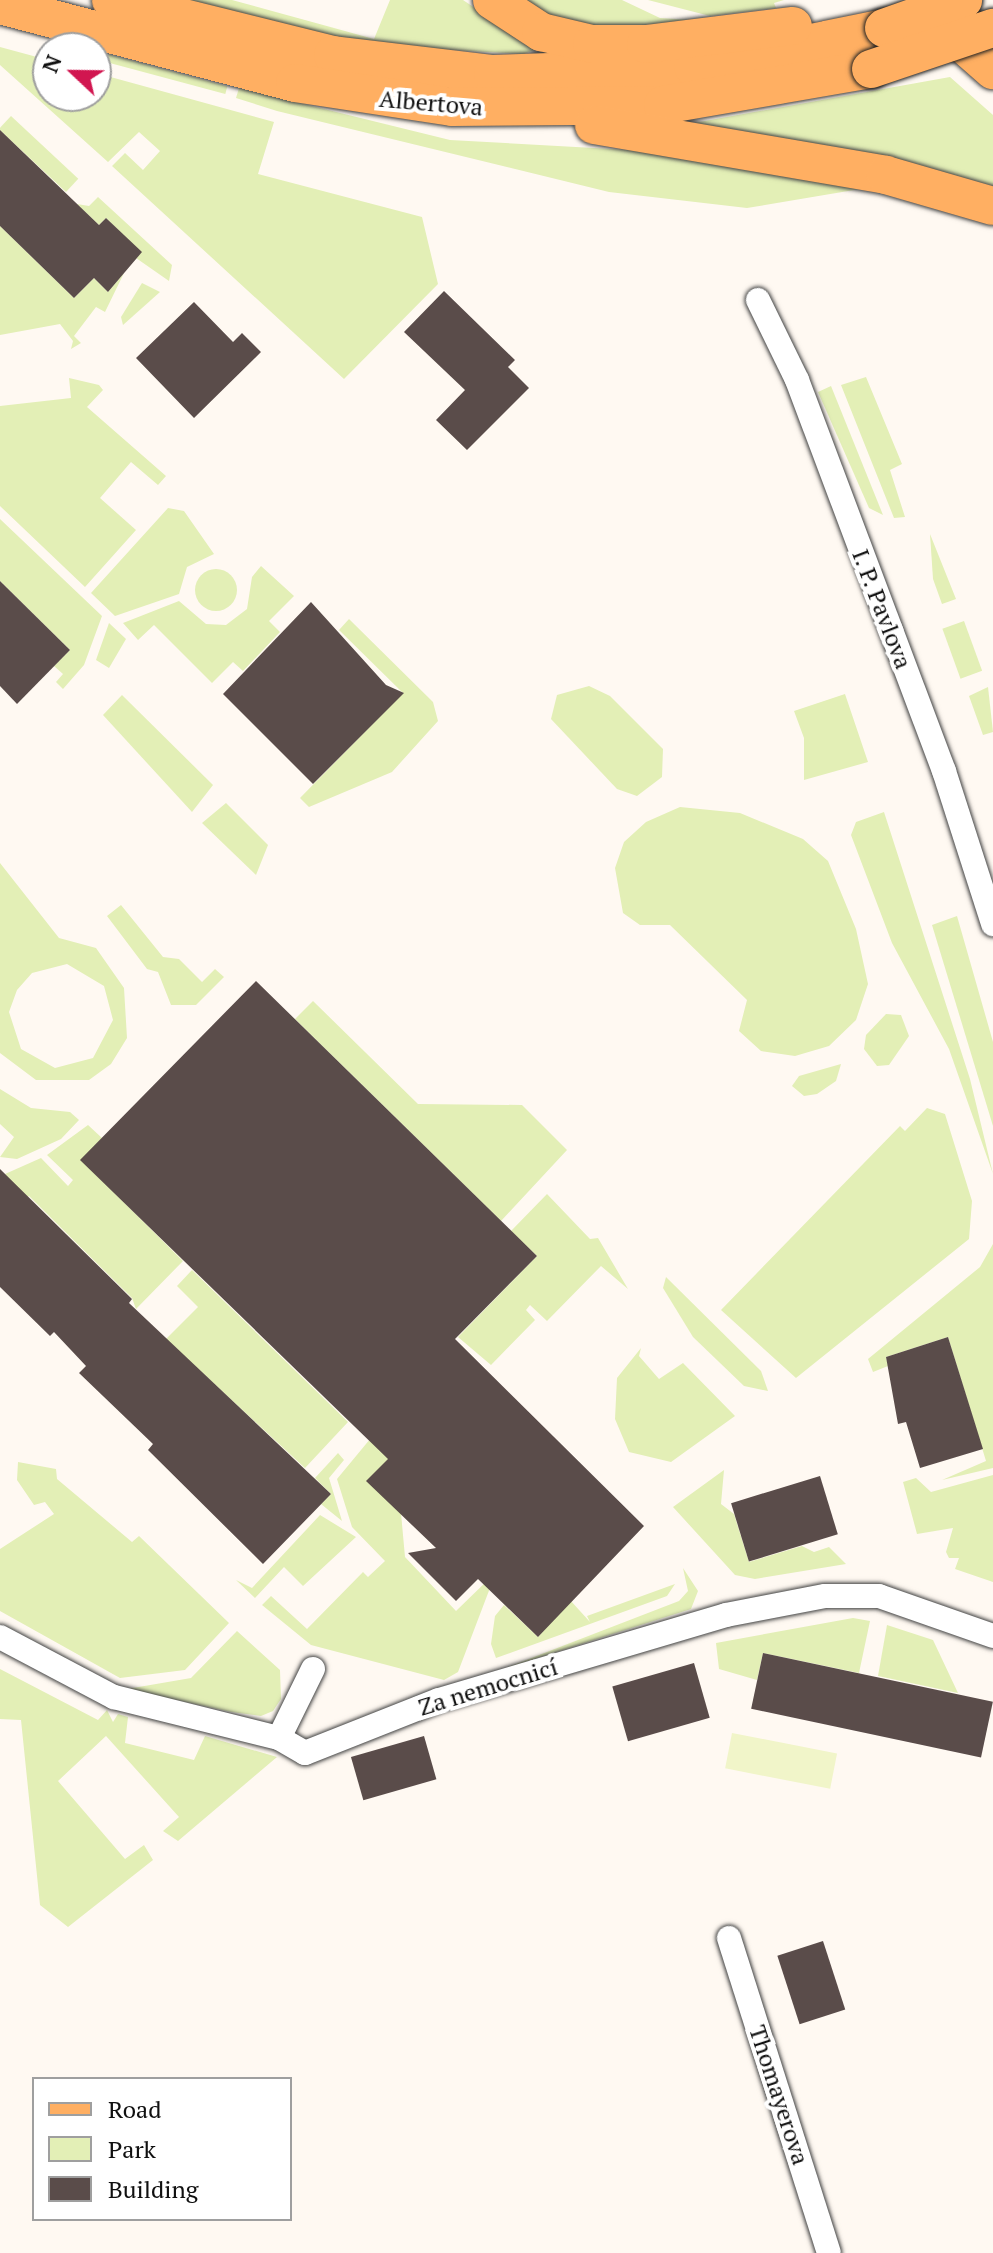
<!DOCTYPE html>
<meta charset="utf-8">
<style>
body{margin:0}
#map{position:relative;width:993px;height:2253px;overflow:hidden;background:#fff9f2;font-family:"PT Serif",serif}
div>[style]{position:absolute}
[style*='--x']{left:calc(var(--x)*1px);top:calc(var(--y)*1px);width:calc(var(--w)*1px);rotate:calc(var(--a)*1deg)}
.green>*{inset:0;background:#e3efb6;transform-origin:0 0}
.round{border-radius:50%}
.pitch>*{inset:0;background:#f1f5c9;transform-origin:0 0}
.building>*{inset:0;background:#5a4c4a;transform-origin:0 0}
.roads{filter:drop-shadow(0 0 2px #434343) drop-shadow(0 0 2px #434343)}
.street>*{height:24px;margin:-12px;padding:0 12px;transform-origin:12px;border-radius:12px;background:#fff}
.primary>*{height:38px;margin:-19px;padding:0 19px;transform-origin:19px;border-radius:19px;background:#ffaf62}
.bridges{filter:drop-shadow(0 0 2px #212121) drop-shadow(0 0 2px #212121)}
.primary-bridge>*{height:38px;margin:-19px;padding:0 19px;transform-origin:19px;border-radius:19px;background:#ffaf62}
span{translate:-50% -50%;white-space:nowrap;text-align:center;line-height:1.15;-webkit-text-stroke:8px #fff;paint-order:stroke}
.street-label{font-size:24px;color:#101010}
.legend{position:absolute;left:32px;top:2077px;width:260px;height:144px;box-sizing:border-box;background:#fff;border:2px solid #9f9f9f;margin:0;padding:10px 14px;list-style:none;font-size:24px;color:#101010}
.legend li{display:flex;align-items:center;gap:16px;height:40px}
.legend b{width:40px;border:2px solid #9f9f9f}
.north{position:absolute;left:32px;top:32px;width:80px;height:80px;box-sizing:border-box;background:#fff;border:2px solid #9f9f9f;border-radius:50%;rotate:292deg;font-size:22px;font-weight:700;line-height:32px;text-align:center;color:#101010}
.north::after{content:'';display:block;margin:auto;width:28px;height:36px;background:#d11650;clip-path:polygon(50% 0,100% 100%,50% 72%,0 100%)}
</style>
<div id="map">
<div class="green">
<i style="clip-path:polygon(185px 0,232px 0,374px 39px,390px 0,463px 0,536px 49px,524px 54px,374px 46px)"></i>
<i style="clip-path:polygon(516px 0,622px 0,660px 18px,693px 20px,587px 31px)"></i>
<i style="clip-path:polygon(648px 0,784px 0,774px 3px,776px 8px,710px 16px)"></i>
<i style="clip-path:polygon(0 47px,48px 60px,48px 96px,96px 96px,96px 73px,274px 122px,258px 174px,422px 217px,438px 284px,344px 379px,112px 166px,125px 153px,143px 170px,160px 151px,139px 132px,108px 162px,0 65px)"></i>
<i style="left:96px;top:51px;width:136px;height:8px;rotate:15deg"></i>
<i style="clip-path:polygon(950px 77px,993px 115px,993px 186px,888px 157px,688px 124px)"></i>
<i style="clip-path:polygon(239px 88px,450px 140px,648px 151px,860px 189px,747px 208px,609px 192px,277px 111px,236px 98px)"></i>
<i style="left:11px;top:116px;width:92px;height:18px;rotate:43deg"></i>
<i style="clip-path:polygon(98px 197px,172px 265px,169px 281px,136px 258px,141px 252px,106px 218px,99px 225px,77px 204px,89px 206px)"></i>
<i style="clip-path:polygon(0 226px,74px 298px,94px 278px,108px 292px,124px 273px,105px 312px,96px 307px,74px 336px,81px 343px,71px 349px,73px 341px,60px 324px,0 335px)"></i>
<i style="clip-path:polygon(142px 283px,160px 292px,123px 325px,121px 317px)"></i>
<i style="clip-path:polygon(866px 377px,902px 464px,890px 470px,905px 517px,894px 518px,841px 385px)"></i>
<i style="clip-path:polygon(69px 378px,99px 385px,103px 390px,87px 407px,166px 476px,158px 485px,131px 462px,100px 498px,136px 530px,85px 587px,0 506px,0 406px,71px 398px)"></i>
<i style="clip-path:polygon(831px 386px,883px 515px,869px 508px,818px 392px)"></i>
<i style="clip-path:polygon(168px 508px,184px 511px,214px 554px,187px 567px,179px 594px,115px 616px,91px 593px)"></i>
<i style="clip-path:polygon(0 519px,102px 616px,84px 665px,63px 689px,56px 682px,63px 674px,54px 666px,70px 650px,0 581px)"></i>
<i style="clip-path:polygon(930px 534px,956px 599px,942px 604px,933px 579px)"></i>
<i style="clip-path:polygon(261px 566px,294px 596px,269px 621px,280px 632px,243px 671px,233px 662px,212px 683px,154px 625px,138px 640px,123px 623px,179px 601px,206px 624px,226px 625px,247px 609px,252px 577px)"></i>
<i class="round" style="left:195px;top:569px;width:42px;height:42px"></i>
<i style="clip-path:polygon(349px 619px,433px 702px,438px 721px,392px 772px,309px 807px,300px 798px,403px 693px,339px 630px)"></i>
<i style="left:964px;top:621px;width:53px;height:23px;rotate:70deg"></i>
<i style="clip-path:polygon(109px 623px,126px 639px,109px 668px,96px 660px)"></i>
<i style="clip-path:polygon(589px 686px,610px 696px,663px 749px,662px 777px,637px 796px,617px 789px,551px 719px,557px 695px)"></i>
<i style="clip-path:polygon(988px 687px,993px 732px,983px 735px,969px 696px)"></i>
<i style="clip-path:polygon(845px 694px,868px 762px,804px 780px,804px 738px,794px 711px)"></i>
<i style="clip-path:polygon(122px 695px,213px 785px,192px 812px,103px 715px)"></i>
<i style="clip-path:polygon(226px 803px,268px 845px,256px 875px,202px 823px)"></i>
<i style="clip-path:polygon(680px 807px,740px 813px,803px 839px,828px 861px,856px 929px,868px 984px,856px 1020px,829px 1046px,795px 1056px,761px 1051px,739px 1031px,747px 1000px,670px 925px,640px 925px,623px 913px,615px 868px,624px 842px,646px 822px)"></i>
<i style="clip-path:polygon(884px 812px,970px 1079px,993px 1174px,949px 1049px,892px 943px,851px 835px,856px 822px)"></i>
<i style="clip-path:polygon(evenodd,0 863px,59px 938px,96px 948px,124px 988px,127px 1038px,111px 1064px,89px 1080px,36px 1080px,0 1053px,0 863px,67px 964px,104px 986px,113px 1020px,93px 1058px,55px 1068px,21px 1049px,9px 1012px,17px 990px,32px 973px,67px 964px)"></i>
<i style="clip-path:polygon(121px 905px,163px 957px,179px 959px,202px 982px,215px 969px,224px 977px,196px 1005px,171px 1005px,158px 972px,147px 969px,107px 916px)"></i>
<i style="clip-path:polygon(957px 916px,993px 1042px,993px 1126px,932px 925px)"></i>
<i style="clip-path:polygon(313px 1001px,418px 1104px,522px 1105px,567px 1150px,501px 1221px,295px 1019px)"></i>
<i style="clip-path:polygon(886px 1014px,901px 1015px,909px 1036px,889px 1065px,877px 1066px,864px 1049px,866px 1035px)"></i>
<i style="clip-path:polygon(841px 1064px,836px 1081px,817px 1094px,804px 1096px,792px 1086px,799px 1076px)"></i>
<i style="clip-path:polygon(0 1089px,31px 1108px,70px 1112px,79px 1120px,61px 1139px,17px 1159px,0 1157px,14px 1137px,0 1124px)"></i>
<i style="clip-path:polygon(927px 1108px,945px 1114px,972px 1201px,969px 1239px,796px 1378px,721px 1310px,900px 1126px,905px 1131px)"></i>
<i style="clip-path:polygon(88px 1125px,102px 1138px,81px 1160px,183px 1261px,136px 1309px,132px 1298px,29px 1196px,24px 1200px,5px 1174px,41px 1158px,68px 1186px,73px 1180px,47px 1155px)"></i>
<i style="clip-path:polygon(547px 1194px,590px 1239px,598px 1238px,628px 1289px,601px 1266px,547px 1321px,530px 1305px,526px 1310px,535px 1320px,491px 1365px,458px 1337px,537px 1256px,511px 1231px)"></i>
<i style="clip-path:polygon(993px 1244px,993px 1468px,942px 1480px,986px 1461px,948px 1337px,886px 1357px,888px 1366px,873px 1372px,868px 1359px,980px 1267px)"></i>
<i style="clip-path:polygon(192px 1270px,348px 1422px,305px 1468px,166px 1339px,198px 1307px,177px 1286px)"></i>
<i style="clip-path:polygon(666px 1277px,761px 1371px,768px 1391px,744px 1386px,693px 1337px,663px 1288px)"></i>
<i style="clip-path:polygon(641px 1348px,639px 1356px,659px 1379px,683px 1363px,735px 1416px,671px 1462px,629px 1452px,615px 1419px,617px 1378px)"></i>
<i style="clip-path:polygon(438px 1357px,401px 1513px,405px 1557px,456px 1611px,524px 1545px,490px 1588px,458px 1672px,444px 1680px,311px 1645px,262px 1605px,271px 1596px,307px 1629px,363px 1572px,368px 1577px,385px 1561px,352px 1527px,337px 1479px)"></i>
<i style="clip-path:polygon(338px 1453px,344px 1460px,329px 1478px,342px 1521px,321px 1504px,331px 1494px,315px 1478px)"></i>
<i style="clip-path:polygon(18px 1462px,56px 1469px,57px 1479px,132px 1542px,139px 1536px,229px 1623px,185px 1670px,120px 1678px,0 1611px,0 1549px,54px 1514px,45px 1502px,34px 1505px,17px 1480px)"></i>
<i style="clip-path:polygon(724px 1470px,721px 1504px,734px 1514px,749px 1562px,802px 1546px,814px 1552px,829px 1547px,846px 1564px,755px 1579px,735px 1575px,673px 1507px)"></i>
<i style="clip-path:polygon(993px 1475px,993px 1582px,955px 1569px,959px 1558px,949px 1558px,946px 1552px,953px 1528px,917px 1534px,903px 1482px,916px 1478px,931px 1492px)"></i>
<i style="clip-path:polygon(320px 1515px,356px 1537px,303px 1586px,284px 1567px,255px 1598px,236px 1580px,252px 1588px)"></i>
<i style="clip-path:polygon(683px 1568px,698px 1591px,691px 1609px,500px 1670px,679px 1601px,688px 1591px)"></i>
<i style="clip-path:polygon(675px 1584px,667px 1596px,496px 1658px,491px 1644px,495px 1616px,504px 1605px,538px 1637px,570px 1600px,590px 1622px,587px 1616px)"></i>
<i style="clip-path:polygon(853px 1618px,870px 1621px,859px 1673px,763px 1653px,757px 1680px,719px 1669px,716px 1643px)"></i>
<i style="clip-path:polygon(887px 1625px,933px 1640px,958px 1693px,878px 1676px)"></i>
<i style="clip-path:polygon(237px 1631px,280px 1670px,281px 1699px,273px 1711px,261px 1716px,231px 1712px,127px 1689px,191px 1678px)"></i>
<i style="clip-path:polygon(0 1669px,98px 1720px,107px 1710px,113px 1722px,118px 1714px,128px 1717px,125px 1743px,194px 1760px,205px 1736px,277px 1757px,178px 1841px,163px 1831px,179px 1817px,106px 1736px,58px 1781px,125px 1859px,144px 1845px,153px 1860px,68px 1927px,40px 1905px,21px 1720px,0 1719px)"></i>
</div>
<div class="pitch">
<i style="left:732px;top:1733px;width:107px;height:36px;rotate:11deg"></i>
</div>
<div class="building">
<i style="clip-path:polygon(0 130px,99px 225px,106px 218px,142px 252px,108px 292px,94px 278px,74px 298px,0 226px)"></i>
<i style="clip-path:polygon(444px 291px,515px 360px,508px 367px,529px 388px,467px 450px,436px 420px,465px 390px,404px 332px)"></i>
<i style="clip-path:polygon(194px 302px,233px 342px,242px 333px,261px 352px,194px 418px,136px 358px)"></i>
<i style="clip-path:polygon(0 581px,70px 650px,17px 704px,0 686px)"></i>
<i style="clip-path:polygon(311px 602px,386px 685px,404px 693px,313px 784px,223px 694px)"></i>
<i style="clip-path:polygon(256px 981px,537px 1256px,455px 1339px,644px 1526px,538px 1637px,478px 1579px,456px 1601px,408px 1553px,436px 1548px,366px 1481px,388px 1459px,80px 1160px)"></i>
<i style="clip-path:polygon(0 1169px,132px 1299px,129px 1303px,331px 1494px,263px 1564px,148px 1450px,153px 1444px,79px 1373px,86px 1366px,54px 1332px,50px 1336px,0 1287px)"></i>
<i style="clip-path:polygon(948px 1337px,983px 1449px,920px 1468px,906px 1422px,898px 1424px,886px 1357px)"></i>
<i style="left:820px;top:1476px;width:61px;height:93px;rotate:73deg"></i>
<i style="left:763px;top:1653px;width:235px;height:57px;rotate:12deg"></i>
<i style="left:694px;top:1663px;width:57px;height:85px;rotate:74deg"></i>
<i style="left:424px;top:1736px;width:45px;height:76px;rotate:74deg"></i>
<i style="left:823px;top:1941px;width:72px;height:48px;rotate:72deg"></i>
</div>
<div class="roads">
<div class="street">
<i style="--x:758;--y:300;--w:89;--a:64"></i>
<i style="--x:797;--y:380;--w:418;--a:69.4"></i>
<i style="--x:944;--y:771;--w:161;--a:72.2"></i>
<i style="--x:0;--y:1637;--w:129;--a:27.8"></i>
<i style="--x:114;--y:1697;--w:170;--a:14"></i>
<i style="--x:279;--y:1738;--w:30;--a:30"></i>
<i style="--x:305;--y:1753;--w:144;--a:-21.6"></i>
<i style="--x:439;--y:1700;--w:299;--a:-16.5"></i>
<i style="--x:726;--y:1615;--w:101;--a:-10.9"></i>
<i style="--x:825;--y:1596;--w:54;--a:0"></i>
<i style="--x:879;--y:1596;--w:121;--a:19.3"></i>
<i style="--x:279;--y:1738;--w:77;--a:-63.8"></i>
<i style="--x:729;--y:1938;--w:330;--a:72.4"></i>
</div>
<div class="primary">
<i style="--x:111;--y:0;--w:229;--a:13.9"></i>
<i style="--x:333;--y:55;--w:161;--a:6.8"></i>
<i style="--x:493;--y:74;--w:200;--a:-2"></i>
<i style="--x:693;--y:67;--w:195;--a:-11.5"></i>
<i style="--x:492;--y:0;--w:59;--a:33.1"></i>
<i style="--x:541;--y:32;--w:52;--a:13.2"></i>
<i style="--x:592;--y:44;--w:54;--a:0"></i>
<i style="--x:646;--y:44;--w:148;--a:-7"></i>
<i style="--x:0;--y:5;--w:305;--a:14.8"></i>
<i style="--x:295;--y:83;--w:159;--a:8.7"></i>
<i style="--x:452;--y:107;--w:211;--a:-0.5"></i>
<i style="--x:663;--y:105;--w:211;--a:-9.8"></i>
<i style="--x:936;--y:20;--w:76;--a:41.3"></i>
<i style="--x:594;--y:125;--w:296;--a:9.7"></i>
<i style="--x:886;--y:175;--w:111;--a:16.2"></i>
</div>
</div>
<div class="bridges">
<div class="primary-bridge">
<i style="--x:884;--y:28;--w:84;--a:-19.5"></i>
<i style="--x:871;--y:69;--w:129;--a:-18.6"></i>
</div>
</div>
<div class="street-label">
<span style="left:431px;top:103px;rotate:5deg">Albertova</span>
<span style="left:882px;top:609px;rotate:69deg">I. P. Pavlova</span>
<span style="left:488px;top:1687px;rotate:-17deg">Za nemocnicí</span>
<span style="left:779px;top:2095px;rotate:72deg">Thomayerova</span>
</div>
<ul class="legend">
<li><b style="height:10px;background:#ffaf62"></b>Road</li>
<li><b style="height:22px;background:#e3efb6"></b>Park</li>
<li><b style="height:22px;background:#5a4c4a"></b>Building</li>
</ul>
<div class="north">N</div>
</div>
